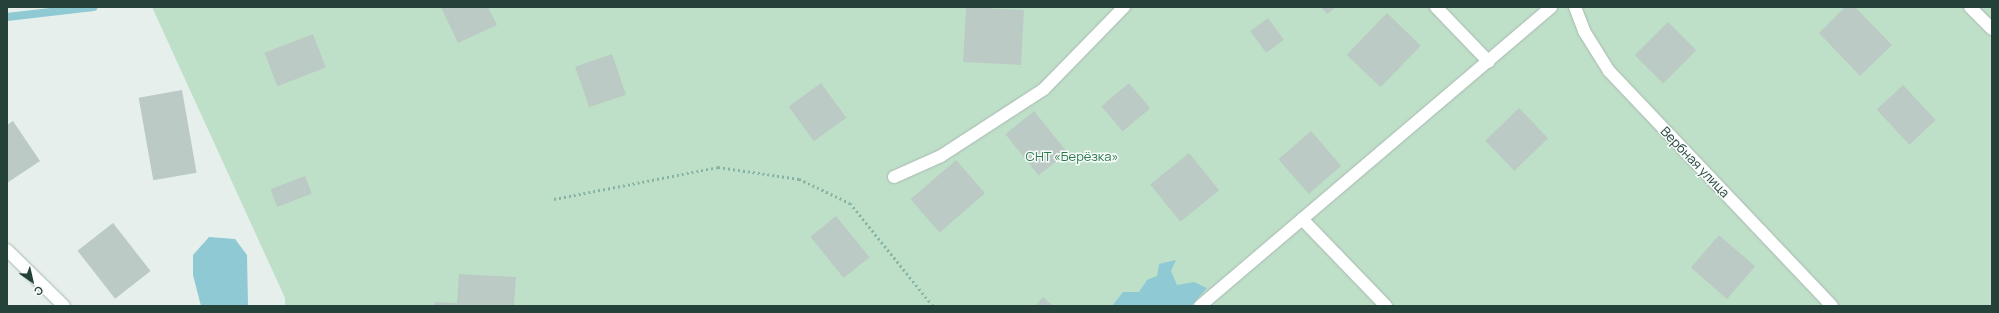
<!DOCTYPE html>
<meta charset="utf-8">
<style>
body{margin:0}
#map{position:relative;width:1999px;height:313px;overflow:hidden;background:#e6efeb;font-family:Manrope,sans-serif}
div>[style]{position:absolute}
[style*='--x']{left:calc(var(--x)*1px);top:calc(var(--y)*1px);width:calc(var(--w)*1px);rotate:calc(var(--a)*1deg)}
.green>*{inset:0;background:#bfe0c8}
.water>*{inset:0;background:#8ec9d4}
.stream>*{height:8px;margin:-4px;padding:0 4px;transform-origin:4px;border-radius:4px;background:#8ec9d4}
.building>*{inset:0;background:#bbcac4;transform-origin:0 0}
.path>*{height:2.5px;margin-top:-1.25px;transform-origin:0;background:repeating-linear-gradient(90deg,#86b3a5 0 2px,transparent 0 5px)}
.roads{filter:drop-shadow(0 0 1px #a8b8b2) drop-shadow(0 0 1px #a8b8b2)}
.minor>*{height:12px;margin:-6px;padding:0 6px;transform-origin:6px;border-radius:6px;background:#fff}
span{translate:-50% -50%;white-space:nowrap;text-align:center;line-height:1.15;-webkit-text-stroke:3px #f7fbf9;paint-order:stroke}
.park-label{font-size:13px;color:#2d7a4b}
.street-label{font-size:13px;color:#24423a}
.frame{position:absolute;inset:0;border:8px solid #24423a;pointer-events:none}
.north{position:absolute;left:12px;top:261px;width:40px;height:40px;-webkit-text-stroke:3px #f7fbf9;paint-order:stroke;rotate:146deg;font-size:11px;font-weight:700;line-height:16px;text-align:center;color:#24423a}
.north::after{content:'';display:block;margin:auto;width:14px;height:18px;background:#24423a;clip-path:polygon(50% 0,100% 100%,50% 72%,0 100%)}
</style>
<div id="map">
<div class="green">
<i style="clip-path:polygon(152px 7px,1992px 7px,1992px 306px,285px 306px,285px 298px)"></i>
</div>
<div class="water">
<i style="clip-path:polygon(209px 237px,235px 239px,247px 255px,248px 306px,201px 306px,193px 275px,193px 255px)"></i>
<i style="clip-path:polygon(1176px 260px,1171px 271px,1177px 285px,1194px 282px,1207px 288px,1191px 306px,1112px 306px,1123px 292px,1139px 292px,1147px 280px,1157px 276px,1159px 264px)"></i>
</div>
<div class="stream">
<i style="--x:7;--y:17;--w:87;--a:-6.6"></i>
</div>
<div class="building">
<i style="clip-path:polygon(441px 7px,488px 7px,497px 25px,458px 43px)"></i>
<i style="left:966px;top:7px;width:58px;height:55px;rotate:3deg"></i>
<i style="clip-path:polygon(1321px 7px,1336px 7px,1327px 14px)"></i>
<i style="clip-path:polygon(1845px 7px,1855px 7px,1892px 45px,1860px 76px,1819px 33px)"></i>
<i style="left:1387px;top:13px;width:47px;height:58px;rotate:44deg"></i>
<i style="left:1268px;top:18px;width:27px;height:22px;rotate:54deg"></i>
<i style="left:1668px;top:22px;width:40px;height:47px;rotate:45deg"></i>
<i style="left:313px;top:34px;width:36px;height:52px;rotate:69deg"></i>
<i style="left:612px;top:54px;width:43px;height:39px;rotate:71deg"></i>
<i style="left:821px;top:83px;width:43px;height:40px;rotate:54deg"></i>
<i style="left:1129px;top:83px;width:33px;height:36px;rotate:50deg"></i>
<i style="left:1903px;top:85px;width:48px;height:36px;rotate:47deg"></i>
<i style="left:182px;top:90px;width:84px;height:44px;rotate:80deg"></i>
<i style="left:1519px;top:108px;width:42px;height:47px;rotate:46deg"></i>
<i style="left:1034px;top:111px;width:53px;height:37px;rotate:51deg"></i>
<i style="clip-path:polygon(13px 121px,40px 161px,7px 183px,7px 125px)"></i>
<i style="left:1311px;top:131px;width:46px;height:43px;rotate:49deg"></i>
<i style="left:1189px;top:153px;width:48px;height:50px;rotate:51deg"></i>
<i style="left:956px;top:160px;width:44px;height:60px;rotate:49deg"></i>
<i style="left:305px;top:176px;width:19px;height:37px;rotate:69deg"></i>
<i style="left:836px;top:216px;width:53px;height:33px;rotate:51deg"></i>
<i style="left:113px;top:223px;width:61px;height:45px;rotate:52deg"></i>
<i style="left:1719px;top:235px;width:48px;height:43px;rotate:41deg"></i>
<i style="clip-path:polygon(459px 274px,516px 277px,514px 306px,434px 306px,435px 302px,457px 303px)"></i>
<i style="clip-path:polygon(1043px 297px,1053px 306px,1035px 306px)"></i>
</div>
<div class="path">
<i style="--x:554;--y:199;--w:167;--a:-11"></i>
<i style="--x:718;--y:167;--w:82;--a:8.4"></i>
<i style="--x:799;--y:179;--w:56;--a:25.2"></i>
<i style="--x:850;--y:203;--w:132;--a:51.1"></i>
</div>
<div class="roads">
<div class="minor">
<i style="--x:1436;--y:7;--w:76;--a:46.1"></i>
<i style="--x:1575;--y:7;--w:26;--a:69"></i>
<i style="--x:1584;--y:31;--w:47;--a:58"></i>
<i style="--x:1609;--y:71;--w:324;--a:46.5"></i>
<i style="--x:1970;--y:7;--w:31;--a:45"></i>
<i style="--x:894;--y:177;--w:51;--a:-24.1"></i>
<i style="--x:941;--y:156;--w:123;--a:-33"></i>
<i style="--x:1044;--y:89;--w:115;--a:-45.7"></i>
<i style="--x:1302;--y:219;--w:121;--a:46"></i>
<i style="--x:7;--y:250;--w:80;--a:44.5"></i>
<i style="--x:1200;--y:306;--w:461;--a:-40.4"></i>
</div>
</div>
<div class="park-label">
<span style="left:1072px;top:156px">СНТ «Берёзка»</span>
</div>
<div class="street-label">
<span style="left:1695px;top:162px;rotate:46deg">Вербная улица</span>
</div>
<div class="frame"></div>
<div class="north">С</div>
</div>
